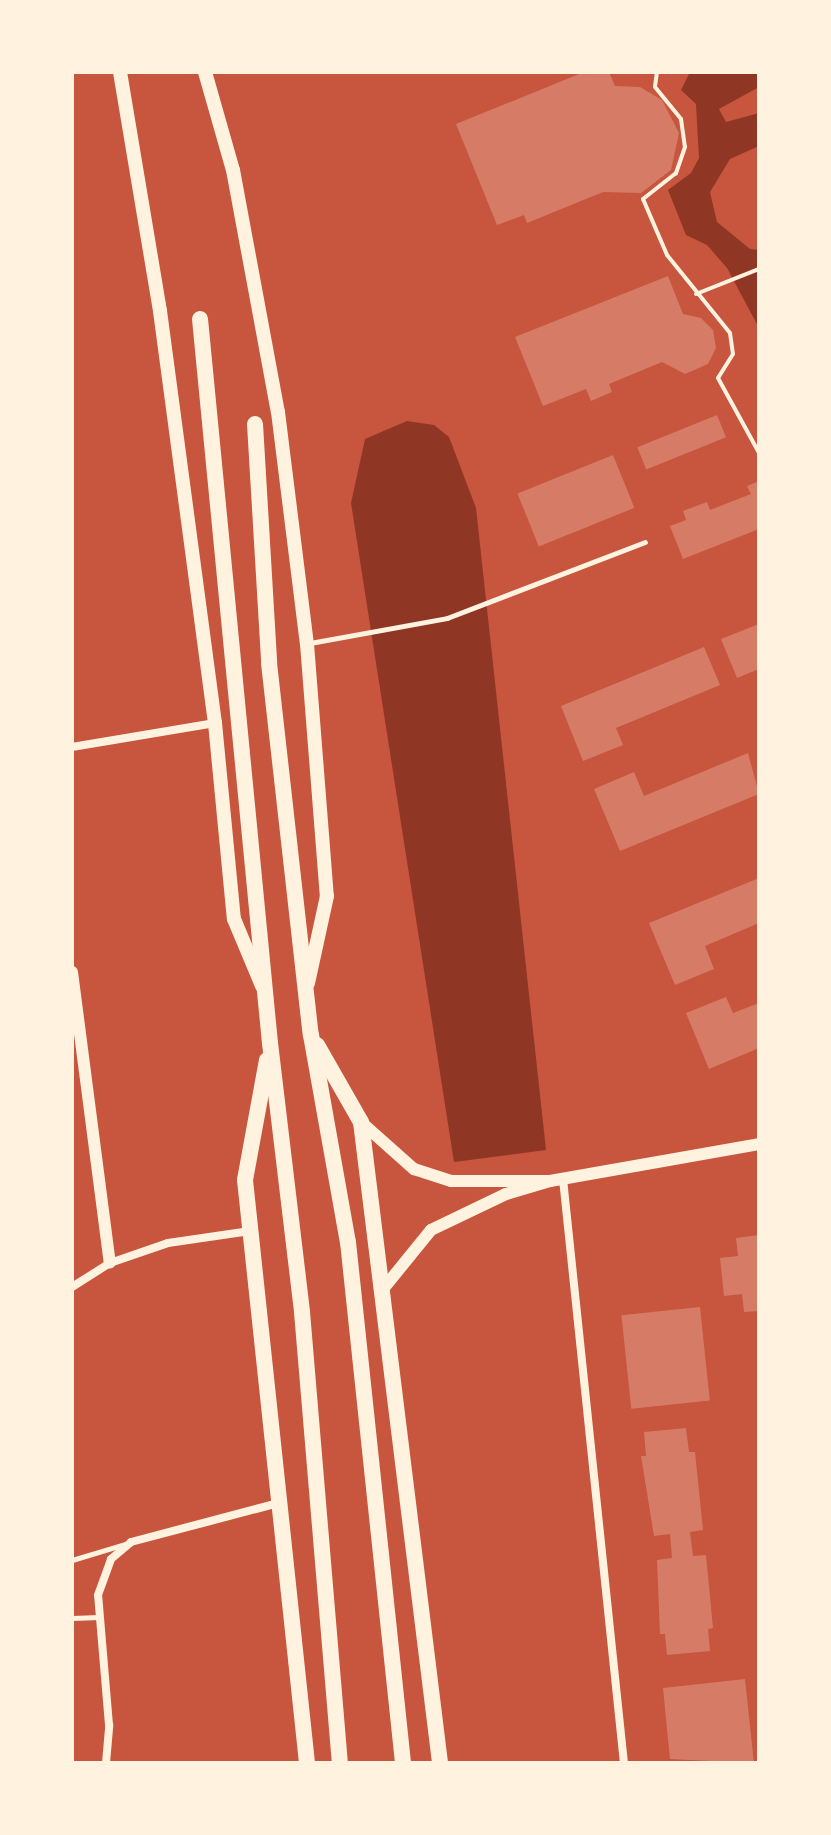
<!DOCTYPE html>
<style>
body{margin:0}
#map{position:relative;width:831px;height:1835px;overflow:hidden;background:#c8553d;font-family:Commissioner,sans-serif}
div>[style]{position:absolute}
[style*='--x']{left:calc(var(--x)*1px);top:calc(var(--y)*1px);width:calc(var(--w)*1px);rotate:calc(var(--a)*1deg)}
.water>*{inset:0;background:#8f3625}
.building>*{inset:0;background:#d67c66;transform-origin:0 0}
.path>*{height:4px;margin:-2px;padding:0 2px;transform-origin:2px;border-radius:2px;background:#fff3e0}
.service>*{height:5px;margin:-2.5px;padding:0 2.5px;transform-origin:2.5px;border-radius:2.5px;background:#fff3e0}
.minor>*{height:8px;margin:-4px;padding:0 4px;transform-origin:4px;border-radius:4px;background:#fff3e0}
.tertiary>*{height:12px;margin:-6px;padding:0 6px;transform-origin:6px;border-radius:6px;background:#fff3e0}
.secondary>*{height:14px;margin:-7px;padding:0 7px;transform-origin:7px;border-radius:7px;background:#fff3e0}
.primary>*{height:16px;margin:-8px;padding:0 8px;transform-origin:8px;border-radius:8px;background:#fff3e0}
span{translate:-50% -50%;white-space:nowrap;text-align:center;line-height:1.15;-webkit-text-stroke:6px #fff3e0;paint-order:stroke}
.frame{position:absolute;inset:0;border:74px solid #fff3e0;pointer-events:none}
</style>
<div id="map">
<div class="water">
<i style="clip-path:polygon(690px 72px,759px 72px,759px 87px,719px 109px,726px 122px,759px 113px,759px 146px,730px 159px,710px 192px,717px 222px,750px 249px,759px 250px,759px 328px,727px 268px,707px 245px,686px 235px,668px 190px,691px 173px,699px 158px,696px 104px,681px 90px)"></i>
<i style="clip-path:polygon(407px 421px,434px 425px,449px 437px,476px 508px,546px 1150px,454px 1162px,351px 503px,365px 439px)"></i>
</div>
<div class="building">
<i style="clip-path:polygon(584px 72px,609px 72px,615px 86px,640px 87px,662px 100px,679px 133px,671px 170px,641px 193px,603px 192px,527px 223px,524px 215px,497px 225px,456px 124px)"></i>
<i style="clip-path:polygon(668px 276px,683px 314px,701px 318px,713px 330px,716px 348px,708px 364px,685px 374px,662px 362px,609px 384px,612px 392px,591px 401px,586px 389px,543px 406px,515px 337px)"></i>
<i style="left:717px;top:415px;width:24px;height:86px;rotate:68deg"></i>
<i style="left:613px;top:455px;width:57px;height:103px;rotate:68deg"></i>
<i style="clip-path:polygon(759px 481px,759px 529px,683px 559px,670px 526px,686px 520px,683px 511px,707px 502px,710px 510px,751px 494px,747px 486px)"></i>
<i style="clip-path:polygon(759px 624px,759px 669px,737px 678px,721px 639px)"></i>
<i style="clip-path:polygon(704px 647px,720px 685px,616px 728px,623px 745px,583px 761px,561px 706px)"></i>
<i style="clip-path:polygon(748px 753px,759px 794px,620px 851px,594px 789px,634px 772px,644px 796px)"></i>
<i style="clip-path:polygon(759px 878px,759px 923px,705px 946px,714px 969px,675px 985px,649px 923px)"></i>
<i style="clip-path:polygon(726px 997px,733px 1013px,759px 1003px,759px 1048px,709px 1069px,686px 1013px)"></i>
<i style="clip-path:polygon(759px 1235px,759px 1311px,744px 1312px,742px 1294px,724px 1296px,720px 1258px,738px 1256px,736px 1238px)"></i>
<i style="left:700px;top:1307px;width:94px;height:79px;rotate:84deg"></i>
<i style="clip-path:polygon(686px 1428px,689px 1452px,695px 1452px,703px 1530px,690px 1532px,693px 1556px,706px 1555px,713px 1628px,708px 1629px,710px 1651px,667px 1655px,665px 1634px,660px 1634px,657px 1560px,672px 1558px,670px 1534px,654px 1536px,641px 1456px,646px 1456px,644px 1432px)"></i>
<i style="clip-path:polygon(745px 1679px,754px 1763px,670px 1759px,663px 1688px)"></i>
</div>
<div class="path">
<i style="--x:657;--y:72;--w:15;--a:98"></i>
<i style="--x:655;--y:87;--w:41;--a:50.9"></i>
<i style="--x:681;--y:119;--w:28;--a:82"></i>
<i style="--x:685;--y:147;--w:28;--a:109"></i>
<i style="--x:676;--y:173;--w:42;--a:141.8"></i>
<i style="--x:643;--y:199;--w:61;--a:66.8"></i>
<i style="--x:667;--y:255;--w:100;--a:51.1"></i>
<i style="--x:730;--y:333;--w:21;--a:82"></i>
<i style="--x:733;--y:354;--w:28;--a:122"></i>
<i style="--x:718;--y:378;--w:85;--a:61.3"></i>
<i style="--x:696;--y:294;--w:68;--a:-21.6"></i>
</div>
<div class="service">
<i style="--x:310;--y:643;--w:139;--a:-10.3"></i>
<i style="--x:447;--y:618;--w:212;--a:-21"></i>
<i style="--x:72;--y:1560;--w:55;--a:-16.8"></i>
<i style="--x:72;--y:1618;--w:27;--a:-2"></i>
</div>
<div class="minor">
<i style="--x:72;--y:747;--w:145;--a:-9.5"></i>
<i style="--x:563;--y:1179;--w:587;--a:84.04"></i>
<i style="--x:72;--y:1287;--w:45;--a:-32.3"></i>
<i style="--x:110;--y:1263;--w:61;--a:-19"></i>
<i style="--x:168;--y:1243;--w:83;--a:-8.3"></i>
<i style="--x:106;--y:1763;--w:38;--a:-85"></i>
<i style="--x:109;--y:1725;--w:130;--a:-94.8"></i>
<i style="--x:98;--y:1595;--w:38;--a:-70"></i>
<i style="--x:111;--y:1559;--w:26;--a:-40"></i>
<i style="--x:131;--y:1542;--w:153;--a:-14.8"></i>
</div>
<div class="tertiary">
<i style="--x:72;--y:972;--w:293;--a:82.6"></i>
<i style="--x:361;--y:1122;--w:71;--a:41.6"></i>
<i style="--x:414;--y:1169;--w:39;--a:18"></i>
<i style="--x:451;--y:1181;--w:99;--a:0"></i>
<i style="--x:550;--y:1181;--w:46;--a:163.5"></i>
<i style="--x:506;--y:1194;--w:83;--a:154.4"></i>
<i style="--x:431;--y:1230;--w:76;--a:129.1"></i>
<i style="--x:550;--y:1181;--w:212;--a:-10"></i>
</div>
<div class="secondary">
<i style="--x:120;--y:72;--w:242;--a:80.5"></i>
<i style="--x:160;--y:311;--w:416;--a:82.4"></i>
<i style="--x:215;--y:723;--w:197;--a:84.5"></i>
<i style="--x:234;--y:919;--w:73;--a:67.3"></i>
<i style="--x:205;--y:72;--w:102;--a:74.1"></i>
<i style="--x:233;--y:170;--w:246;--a:79.5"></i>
<i style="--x:278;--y:412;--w:234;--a:82.9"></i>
<i style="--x:307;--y:644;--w:253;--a:85.5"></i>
<i style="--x:327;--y:896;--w:89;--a:102.3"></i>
</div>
<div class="primary">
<i style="--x:200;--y:319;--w:727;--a:84.48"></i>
<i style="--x:270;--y:1043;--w:271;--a:83.2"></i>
<i style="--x:302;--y:1312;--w:453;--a:85.2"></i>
<i style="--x:255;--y:424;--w:239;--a:86.6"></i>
<i style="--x:269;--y:663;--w:374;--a:83.6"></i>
<i style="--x:311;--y:1035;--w:210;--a:79.9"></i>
<i style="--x:348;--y:1242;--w:524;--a:83.97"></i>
<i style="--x:317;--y:1045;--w:89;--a:60.3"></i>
<i style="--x:361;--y:1122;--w:646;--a:82.97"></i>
<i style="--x:267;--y:1060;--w:122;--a:100.4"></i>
<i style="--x:245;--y:1180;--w:586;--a:83.93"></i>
</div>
<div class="frame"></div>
</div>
